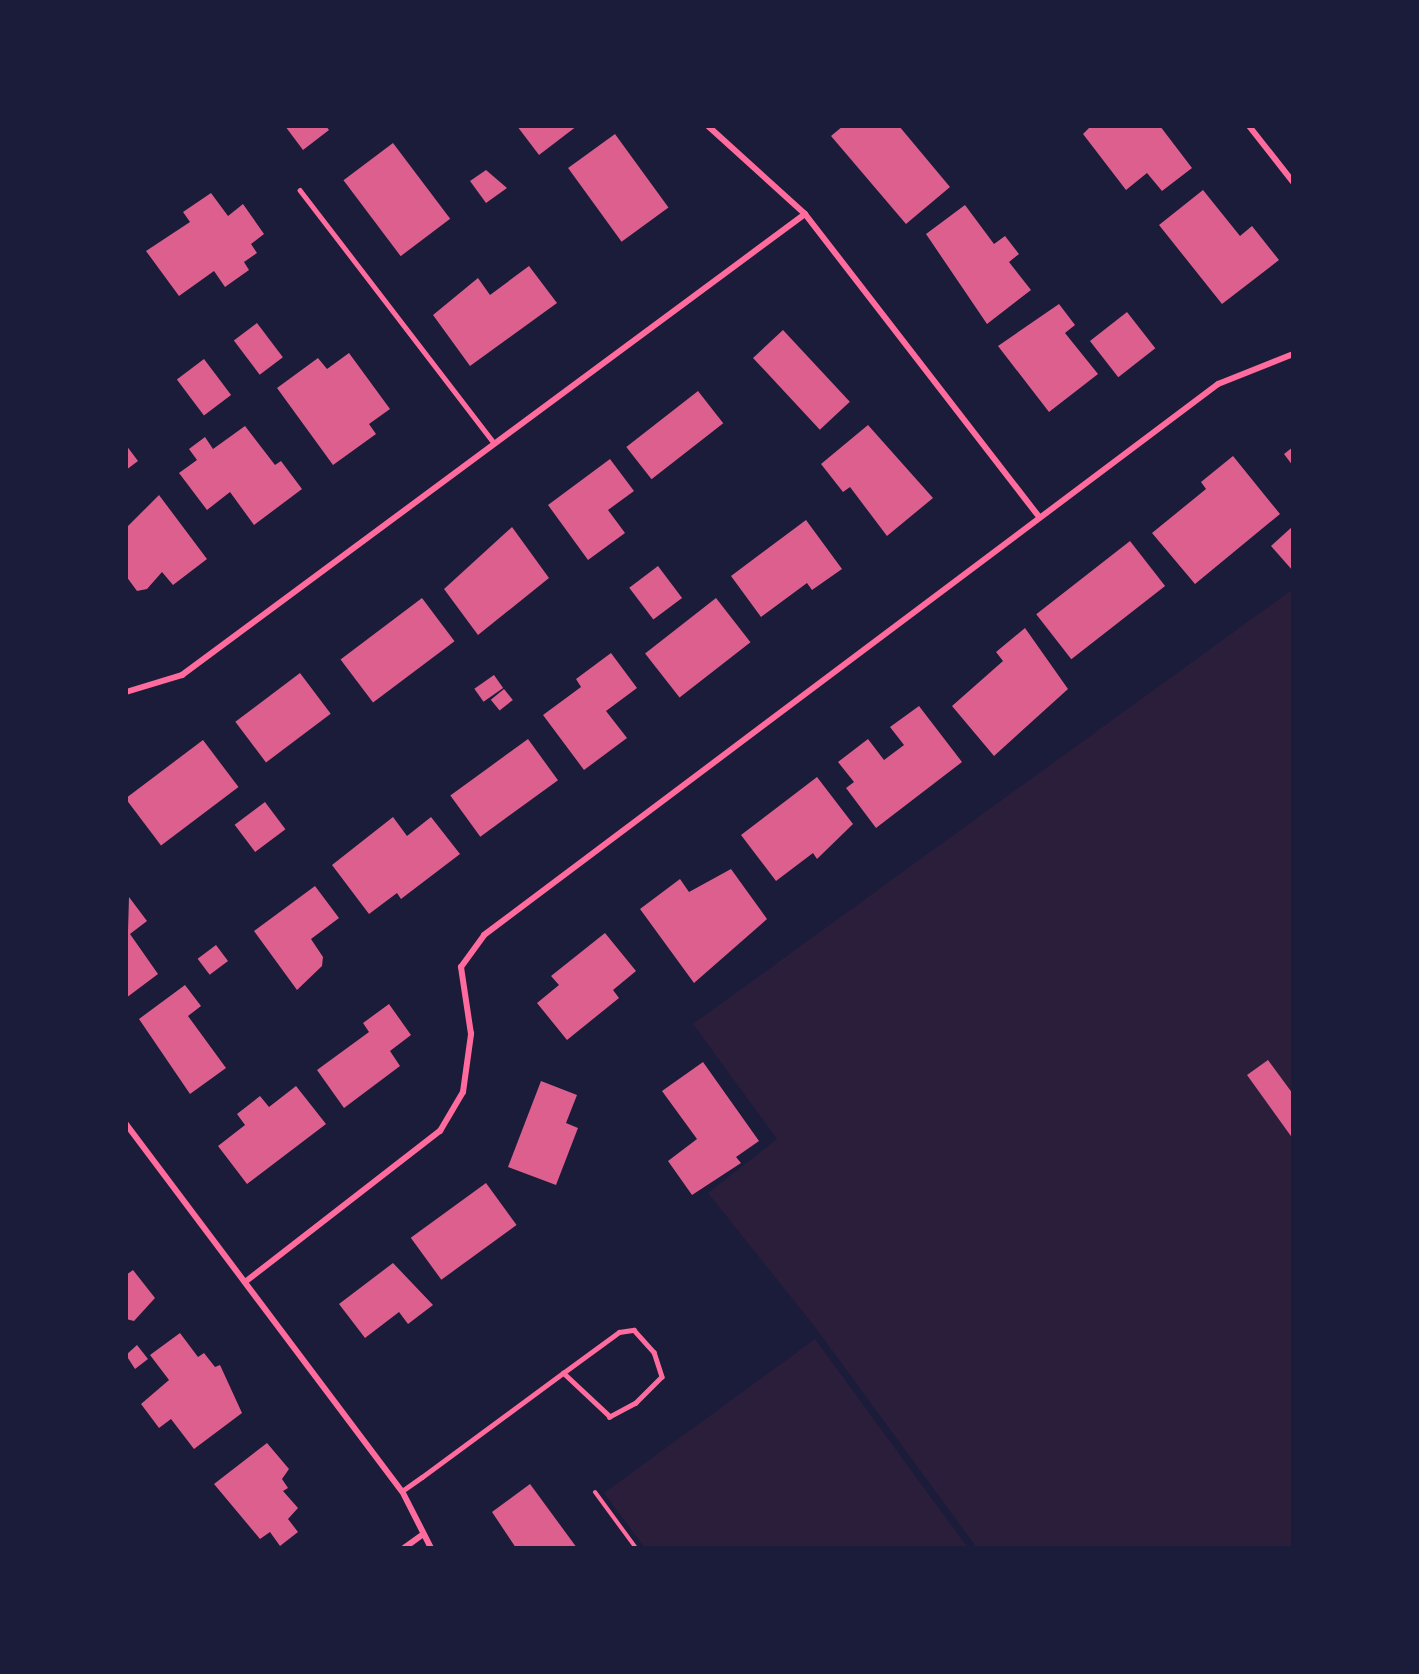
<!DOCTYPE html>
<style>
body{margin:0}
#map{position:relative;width:1419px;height:1674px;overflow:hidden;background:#1b1b3a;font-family:Rubik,sans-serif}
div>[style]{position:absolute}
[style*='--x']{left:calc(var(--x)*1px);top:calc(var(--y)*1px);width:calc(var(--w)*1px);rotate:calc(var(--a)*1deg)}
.green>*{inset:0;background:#2a1e3b}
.building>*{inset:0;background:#dd5f8e;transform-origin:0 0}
.path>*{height:4px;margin:-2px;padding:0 2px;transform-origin:2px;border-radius:2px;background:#ff6b9d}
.service>*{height:4.5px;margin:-2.25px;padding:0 2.25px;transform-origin:2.25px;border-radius:2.25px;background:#ff6b9d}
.minor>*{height:6px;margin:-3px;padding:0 3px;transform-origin:3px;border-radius:3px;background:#ff6b9d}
span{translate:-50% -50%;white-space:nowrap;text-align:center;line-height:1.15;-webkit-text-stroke:4.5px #1b1b3a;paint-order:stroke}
.frame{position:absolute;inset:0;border:128px solid #1b1b3a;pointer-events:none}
</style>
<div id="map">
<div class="green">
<i style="clip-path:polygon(1293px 589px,1293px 1548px,977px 1548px,815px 1327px,708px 1193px,777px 1139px,693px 1024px)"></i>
<i style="clip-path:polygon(815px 1339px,968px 1548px,645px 1548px,604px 1493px)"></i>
</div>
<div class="building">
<i style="clip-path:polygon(285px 126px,326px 126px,329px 130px,303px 150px)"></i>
<i style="clip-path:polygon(517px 126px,577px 126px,539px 155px)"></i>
<i style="clip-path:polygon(843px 126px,899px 126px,950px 187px,906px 224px,831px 136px)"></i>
<i style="clip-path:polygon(1091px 126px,1160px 126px,1192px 168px,1162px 191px,1147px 173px,1126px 190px,1083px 134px)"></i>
<i style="left:615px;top:134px;width:91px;height:58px;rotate:54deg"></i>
<i style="left:393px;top:143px;width:95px;height:62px;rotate:53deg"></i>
<i style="clip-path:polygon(486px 170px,507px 188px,486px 203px,470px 181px)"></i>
<i style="clip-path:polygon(1203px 190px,1240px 236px,1252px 226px,1279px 260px,1222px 304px,1159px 225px)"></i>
<i style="clip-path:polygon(211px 193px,228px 216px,243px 204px,264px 234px,251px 244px,257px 253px,244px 262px,249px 270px,225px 287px,214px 271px,179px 296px,146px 251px,190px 222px,183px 212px)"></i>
<i style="clip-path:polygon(965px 205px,994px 244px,1005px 236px,1019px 254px,1009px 262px,1031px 290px,987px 324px,926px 234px)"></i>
<i style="clip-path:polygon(529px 266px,557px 303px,470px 366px,433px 315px,478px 278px,490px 295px)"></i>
<i style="clip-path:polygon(1059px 304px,1075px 325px,1065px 333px,1098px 374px,1049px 412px,998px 346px)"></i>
<i style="left:1127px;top:312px;width:46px;height:47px;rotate:52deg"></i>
<i style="left:257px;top:323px;width:43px;height:29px;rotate:53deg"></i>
<i style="left:783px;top:330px;width:98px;height:41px;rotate:47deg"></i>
<i style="clip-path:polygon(349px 353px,390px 409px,369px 424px,376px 434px,333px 465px,277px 388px,318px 358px,327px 369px)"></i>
<i style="left:204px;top:359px;width:45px;height:34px;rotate:53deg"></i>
<i style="left:698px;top:391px;width:41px;height:91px;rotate:52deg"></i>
<i style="clip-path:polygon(868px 425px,933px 498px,887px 536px,850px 487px,843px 492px,821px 464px)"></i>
<i style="clip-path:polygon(245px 426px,275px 465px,281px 461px,302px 489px,254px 525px,230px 492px,207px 510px,179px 473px,197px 460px,189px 449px,205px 437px,213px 449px)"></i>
<i style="clip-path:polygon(126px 445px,138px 461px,126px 470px)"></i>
<i style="clip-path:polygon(1293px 447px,1293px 466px,1284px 454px)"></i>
<i style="clip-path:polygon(1233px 456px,1280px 514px,1195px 584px,1152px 533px,1206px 489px,1201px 482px)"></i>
<i style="clip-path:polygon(610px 459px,634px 491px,608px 510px,625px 533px,588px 560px,548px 505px)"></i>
<i style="clip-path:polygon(159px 495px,207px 559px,173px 585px,162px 572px,147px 589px,137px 591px,126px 576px,126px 528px)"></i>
<i style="clip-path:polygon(806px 520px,842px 569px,812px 590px,807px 583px,761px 617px,731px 576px)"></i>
<i style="clip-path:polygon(1293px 526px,1293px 571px,1271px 546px)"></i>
<i style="clip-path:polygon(512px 527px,549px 578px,478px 635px,444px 589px)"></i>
<i style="left:1130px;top:541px;width:57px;height:119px;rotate:52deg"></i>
<i style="left:658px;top:566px;width:40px;height:36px;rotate:53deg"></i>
<i style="left:422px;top:598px;width:54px;height:102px;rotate:53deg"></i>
<i style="left:716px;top:598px;width:56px;height:90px;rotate:52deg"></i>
<i style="clip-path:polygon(1025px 628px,1068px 689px,994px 756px,952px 706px,1003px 661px,996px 652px)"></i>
<i style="clip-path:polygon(611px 653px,637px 688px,606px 711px,627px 738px,584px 770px,543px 715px,581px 687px,576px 679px)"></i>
<i style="left:300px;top:673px;width:51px;height:81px;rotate:53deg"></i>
<i style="left:494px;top:675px;width:16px;height:24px;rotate:55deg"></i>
<i style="left:504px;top:689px;width:14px;height:17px;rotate:51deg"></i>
<i style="clip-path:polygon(919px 706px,962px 762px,876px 828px,846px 788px,854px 782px,838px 762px,868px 739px,884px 760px,904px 745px,890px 727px)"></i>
<i style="left:528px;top:739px;width:51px;height:96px;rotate:54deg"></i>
<i style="left:203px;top:740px;width:59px;height:97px;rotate:53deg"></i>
<i style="clip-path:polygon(817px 777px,853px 824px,817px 859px,813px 853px,776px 881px,741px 835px)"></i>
<i style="left:265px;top:802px;width:34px;height:38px;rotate:53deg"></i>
<i style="clip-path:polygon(393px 817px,407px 836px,431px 817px,460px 854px,401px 899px,397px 893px,369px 914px,332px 865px)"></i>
<i style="clip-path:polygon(731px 869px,767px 919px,694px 983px,640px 909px,680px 879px,689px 892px)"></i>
<i style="clip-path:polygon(315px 886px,339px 918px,311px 939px,323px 957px,322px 966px,297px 990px,254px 931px)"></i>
<i style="clip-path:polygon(129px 897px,147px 921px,130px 934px,158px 974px,126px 998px)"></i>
<i style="clip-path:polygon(605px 933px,636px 971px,613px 990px,619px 998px,567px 1040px,537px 1003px,559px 985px,551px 976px)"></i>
<i style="left:216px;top:945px;width:20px;height:23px;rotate:53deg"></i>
<i style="clip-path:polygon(185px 985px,201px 1006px,188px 1016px,226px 1068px,190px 1094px,139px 1019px)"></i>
<i style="clip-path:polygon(389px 1004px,411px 1035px,390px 1051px,400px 1066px,344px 1108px,317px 1070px,369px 1032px,363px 1023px)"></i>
<i style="clip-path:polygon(1268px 1060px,1293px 1094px,1293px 1139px,1247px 1075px)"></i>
<i style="clip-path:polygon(703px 1062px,759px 1141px,736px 1157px,741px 1163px,692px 1195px,668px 1161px,697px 1139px,662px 1091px)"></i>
<i style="clip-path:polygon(541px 1081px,577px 1095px,566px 1123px,578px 1128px,556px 1185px,508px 1167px)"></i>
<i style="clip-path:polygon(296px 1086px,326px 1124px,247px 1184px,218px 1146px,245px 1125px,237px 1114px,260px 1096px,269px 1107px)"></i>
<i style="left:486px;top:1183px;width:52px;height:93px;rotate:54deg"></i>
<i style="clip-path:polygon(393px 1263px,433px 1305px,408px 1324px,399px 1312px,365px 1338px,339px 1304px)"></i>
<i style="clip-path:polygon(133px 1270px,155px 1298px,134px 1321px,126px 1319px,126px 1275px)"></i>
<i style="clip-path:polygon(180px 1333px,198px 1357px,204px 1353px,215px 1367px,220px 1365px,242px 1413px,194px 1449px,171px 1419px,159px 1428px,141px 1404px,169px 1380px,150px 1355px)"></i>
<i style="clip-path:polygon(137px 1345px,148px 1359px,135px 1369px,126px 1355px)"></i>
<i style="clip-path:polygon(267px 1443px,289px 1469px,282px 1479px,288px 1488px,283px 1491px,298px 1508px,288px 1519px,298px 1532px,280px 1546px,270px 1532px,260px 1539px,214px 1484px)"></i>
<i style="clip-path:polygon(530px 1484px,577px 1548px,516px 1548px,492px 1512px)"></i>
</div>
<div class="path">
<i style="--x:595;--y:1492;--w:69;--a:53.8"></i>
</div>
<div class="service">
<i style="--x:300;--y:190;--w:319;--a:52.5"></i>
<i style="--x:402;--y:1491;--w:24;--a:-35"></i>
<i style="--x:422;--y:1477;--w:175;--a:-36.4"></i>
<i style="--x:563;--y:1373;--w:69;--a:-36.2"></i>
<i style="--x:619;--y:1332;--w:15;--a:-8"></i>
<i style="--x:634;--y:1330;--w:30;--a:48"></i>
<i style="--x:654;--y:1352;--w:26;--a:72"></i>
<i style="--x:662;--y:1377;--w:37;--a:135"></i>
<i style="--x:636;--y:1403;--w:30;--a:152"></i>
<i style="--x:610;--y:1417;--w:64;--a:-136.9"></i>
</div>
<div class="minor">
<i style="--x:708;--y:126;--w:131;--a:42.2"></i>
<i style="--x:805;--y:214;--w:381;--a:52.3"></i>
<i style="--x:1249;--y:126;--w:71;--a:51.8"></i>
<i style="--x:126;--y:692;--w:59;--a:-16.9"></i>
<i style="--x:182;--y:675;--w:775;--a:-36.5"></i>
<i style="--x:126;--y:1124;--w:459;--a:53.1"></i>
<i style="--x:402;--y:1491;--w:64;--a:63"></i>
<i style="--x:245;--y:1282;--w:247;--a:-37.8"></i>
<i style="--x:440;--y:1131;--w:45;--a:-59.5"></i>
<i style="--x:463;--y:1092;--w:59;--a:-82.1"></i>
<i style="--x:471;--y:1034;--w:68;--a:-98.5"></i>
<i style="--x:461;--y:967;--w:39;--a:-54"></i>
<i style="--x:484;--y:935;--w:918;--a:-36.89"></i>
<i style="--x:1218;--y:384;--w:81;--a:-21.8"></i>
<i style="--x:404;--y:1548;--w:22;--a:-36"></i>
</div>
<div class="frame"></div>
</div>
